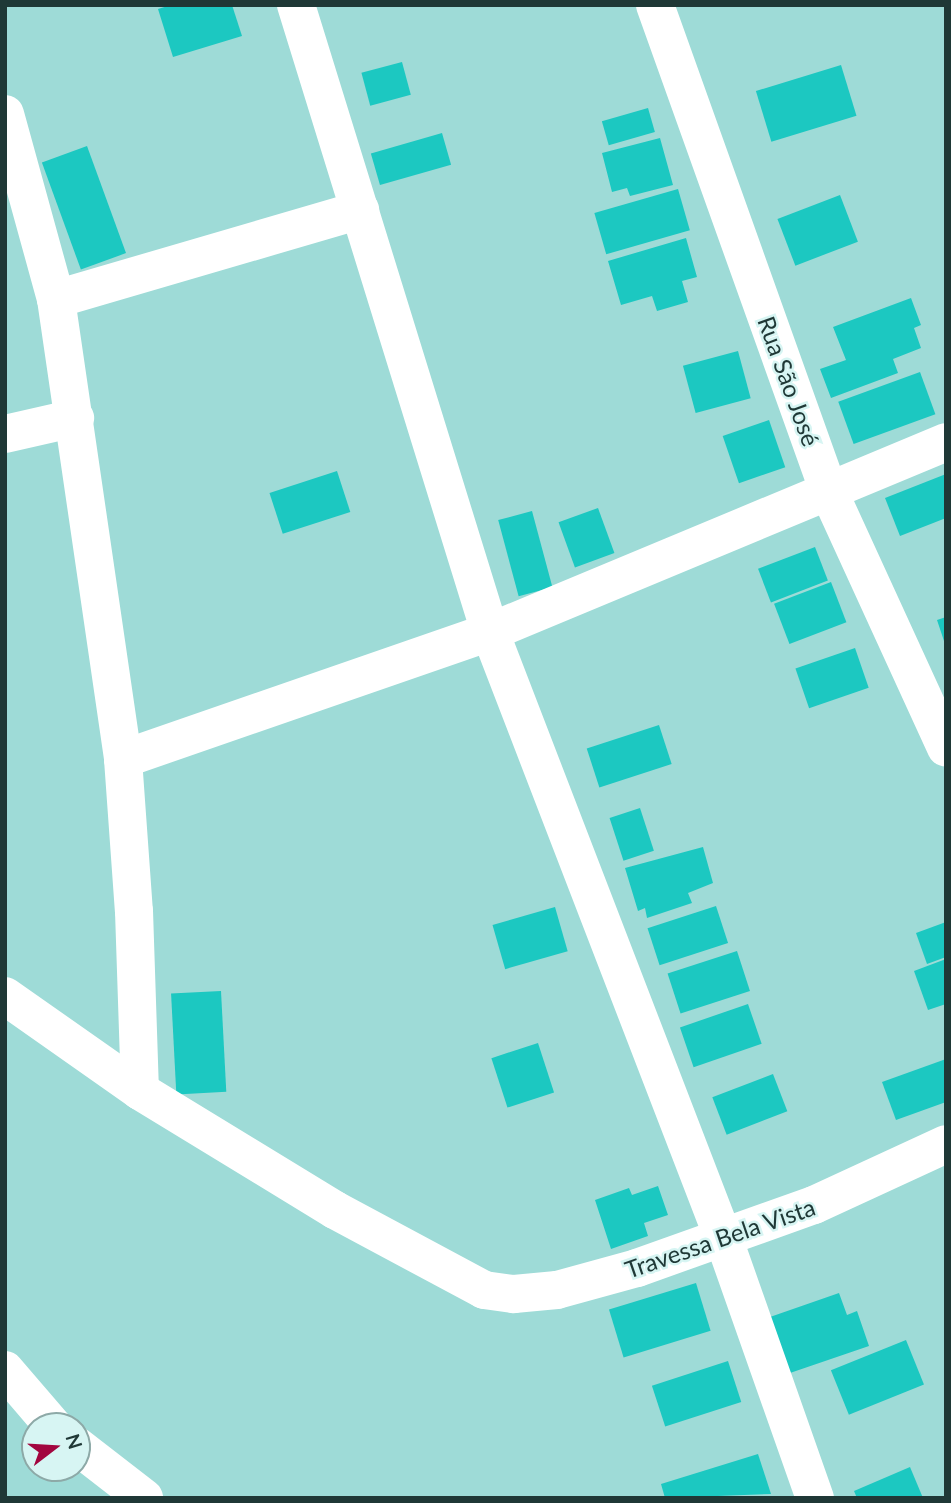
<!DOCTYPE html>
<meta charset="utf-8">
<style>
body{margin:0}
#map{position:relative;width:951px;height:1503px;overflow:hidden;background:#9edbd7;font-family:Lato,sans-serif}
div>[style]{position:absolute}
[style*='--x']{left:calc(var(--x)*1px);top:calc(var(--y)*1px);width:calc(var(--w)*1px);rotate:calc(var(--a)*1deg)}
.building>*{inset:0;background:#1cc8c1;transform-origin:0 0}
.street>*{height:38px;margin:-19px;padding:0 19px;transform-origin:19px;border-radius:19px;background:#fff}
span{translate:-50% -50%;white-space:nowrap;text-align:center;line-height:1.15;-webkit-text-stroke:5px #d7f5f3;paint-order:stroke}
.street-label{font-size:24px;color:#1f3836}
.frame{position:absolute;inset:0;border:7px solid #1f3836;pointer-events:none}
.north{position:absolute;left:21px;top:1412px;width:70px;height:70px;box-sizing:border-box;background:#d7f5f3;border:2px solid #8da9a7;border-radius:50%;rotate:73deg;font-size:19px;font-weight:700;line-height:28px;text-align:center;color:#1f3836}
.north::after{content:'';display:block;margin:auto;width:24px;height:32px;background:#a2063f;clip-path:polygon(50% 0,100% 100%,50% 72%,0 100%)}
</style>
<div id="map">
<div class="building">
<i style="clip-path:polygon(171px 5px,232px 5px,242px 36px,173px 57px,158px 9px)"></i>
<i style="left:402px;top:62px;width:34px;height:42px;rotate:75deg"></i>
<i style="left:841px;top:65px;width:53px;height:89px;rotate:73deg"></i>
<i style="left:648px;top:108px;width:25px;height:48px;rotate:74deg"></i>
<i style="left:442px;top:133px;width:33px;height:74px;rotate:74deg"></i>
<i style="clip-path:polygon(660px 138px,673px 185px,630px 196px,627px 188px,612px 192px,602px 153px)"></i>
<i style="left:87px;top:146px;width:114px;height:48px;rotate:70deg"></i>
<i style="left:678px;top:189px;width:43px;height:87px;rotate:74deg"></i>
<i style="left:840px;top:195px;width:50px;height:67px;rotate:69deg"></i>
<i style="clip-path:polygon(686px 238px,697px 277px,682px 281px,688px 302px,657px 311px,652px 296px,621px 305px,608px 261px)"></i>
<i style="clip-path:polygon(911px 298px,921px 325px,914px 328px,921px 348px,893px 359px,898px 373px,831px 398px,820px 369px,846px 360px,833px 327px)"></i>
<i style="left:738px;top:351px;width:49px;height:57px;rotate:75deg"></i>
<i style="left:920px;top:372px;width:45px;height:87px;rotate:70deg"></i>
<i style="left:769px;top:420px;width:50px;height:49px;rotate:71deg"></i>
<i style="left:337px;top:471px;width:43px;height:71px;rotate:72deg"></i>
<i style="clip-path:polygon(946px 474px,946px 518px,900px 536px,885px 498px)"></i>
<i style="left:598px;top:508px;width:48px;height:42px;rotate:70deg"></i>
<i style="left:532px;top:511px;width:79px;height:35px;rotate:75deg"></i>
<i style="left:815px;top:547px;width:36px;height:61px;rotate:69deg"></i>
<i style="left:831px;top:582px;width:43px;height:61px;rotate:69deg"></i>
<i style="clip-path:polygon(946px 617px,946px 644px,945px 644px,937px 620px)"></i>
<i style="left:855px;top:648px;width:42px;height:63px;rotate:71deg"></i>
<i style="left:659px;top:725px;width:41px;height:76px;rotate:72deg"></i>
<i style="left:640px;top:808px;width:45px;height:32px;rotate:72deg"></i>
<i style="clip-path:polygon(703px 847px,713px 883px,688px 893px,692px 903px,647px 918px,645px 908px,638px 911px,625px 868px)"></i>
<i style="left:716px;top:906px;width:39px;height:72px;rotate:72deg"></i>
<i style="left:555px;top:907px;width:46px;height:65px;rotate:74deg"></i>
<i style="clip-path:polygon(946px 922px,946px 957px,927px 964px,916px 933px)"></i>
<i style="left:737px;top:951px;width:42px;height:73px;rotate:72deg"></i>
<i style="clip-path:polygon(946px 959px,946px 1004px,928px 1010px,914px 971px)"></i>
<i style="left:221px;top:991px;width:101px;height:50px;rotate:87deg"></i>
<i style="left:748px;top:1004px;width:42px;height:72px;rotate:71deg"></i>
<i style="left:538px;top:1043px;width:52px;height:49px;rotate:72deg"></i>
<i style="clip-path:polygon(946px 1059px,946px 1102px,896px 1120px,882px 1082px)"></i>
<i style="left:773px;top:1074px;width:40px;height:65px;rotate:69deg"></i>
<i style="clip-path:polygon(658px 1186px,668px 1215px,644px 1223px,648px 1236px,611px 1249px,595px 1200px,629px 1188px,632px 1195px)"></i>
<i style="left:696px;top:1283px;width:50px;height:91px;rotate:73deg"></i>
<i style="clip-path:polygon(839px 1293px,847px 1315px,857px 1311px,869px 1346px,790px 1373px,770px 1317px)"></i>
<i style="left:906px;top:1340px;width:48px;height:81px;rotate:68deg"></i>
<i style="left:728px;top:1361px;width:43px;height:80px;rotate:72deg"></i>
<i style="clip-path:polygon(758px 1454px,771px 1494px,665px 1498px,661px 1484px)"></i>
<i style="clip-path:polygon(910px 1467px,923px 1498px,857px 1498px,854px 1491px)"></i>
</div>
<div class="street">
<i style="--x:296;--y:5;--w:656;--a:72.81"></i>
<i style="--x:490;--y:632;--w:648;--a:68.94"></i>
<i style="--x:723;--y:1237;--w:277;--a:70.6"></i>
<i style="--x:655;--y:5;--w:517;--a:70.34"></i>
<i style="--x:829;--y:492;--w:281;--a:65.4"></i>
<i style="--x:5;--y:114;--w:192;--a:74.6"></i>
<i style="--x:56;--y:299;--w:465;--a:81.7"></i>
<i style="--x:123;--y:759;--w:152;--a:85.9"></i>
<i style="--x:134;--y:911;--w:180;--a:88.1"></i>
<i style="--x:56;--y:299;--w:317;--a:-16.3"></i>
<i style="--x:5;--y:434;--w:72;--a:-12.9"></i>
<i style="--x:123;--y:759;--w:388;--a:-19.1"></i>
<i style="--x:490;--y:632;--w:494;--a:-22.6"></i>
<i style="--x:5;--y:996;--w:165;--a:35.1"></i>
<i style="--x:140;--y:1091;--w:228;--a:31.4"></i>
<i style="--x:335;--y:1210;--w:169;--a:28.2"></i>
<i style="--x:484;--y:1290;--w:30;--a:8"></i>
<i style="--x:514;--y:1294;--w:43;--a:-5.3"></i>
<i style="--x:557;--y:1290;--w:83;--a:-15.4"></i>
<i style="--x:637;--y:1268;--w:188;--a:-19.6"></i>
<i style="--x:814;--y:1205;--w:145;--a:-24.8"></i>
<i style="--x:5;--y:1370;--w:74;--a:49.4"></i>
<i style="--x:77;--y:1446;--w:85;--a:37.8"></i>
</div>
<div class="street-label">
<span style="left:789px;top:381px;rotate:70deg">Rua São José</span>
<span style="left:720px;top:1238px;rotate:-19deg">Travessa Bela Vista</span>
</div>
<div class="frame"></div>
<div class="north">N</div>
</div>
